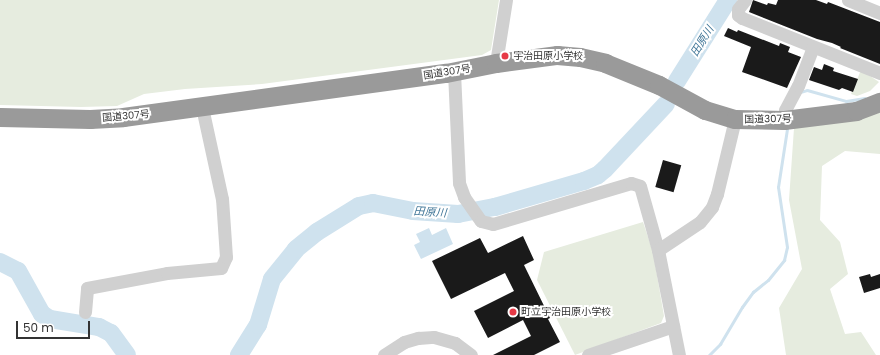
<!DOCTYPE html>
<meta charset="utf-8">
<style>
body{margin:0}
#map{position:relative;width:880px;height:355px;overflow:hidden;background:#fff;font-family:Poppins,"Noto Sans JP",sans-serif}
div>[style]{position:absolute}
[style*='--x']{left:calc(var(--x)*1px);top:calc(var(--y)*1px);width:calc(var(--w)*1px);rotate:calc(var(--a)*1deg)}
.green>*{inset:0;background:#e6ecdf}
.water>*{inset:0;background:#cfe2ee}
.stream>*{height:3px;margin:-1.5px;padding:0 1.5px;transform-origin:1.5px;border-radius:1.5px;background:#cfe2ee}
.river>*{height:18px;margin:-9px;padding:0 9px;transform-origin:9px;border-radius:9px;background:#cfe2ee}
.building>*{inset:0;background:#1a1a1a;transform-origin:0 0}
.minor>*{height:13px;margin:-6.5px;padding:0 6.5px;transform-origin:6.5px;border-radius:6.5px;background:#d0d0d0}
.highway>*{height:19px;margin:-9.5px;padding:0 9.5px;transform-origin:9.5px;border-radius:9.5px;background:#9a9a9a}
.dots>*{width:11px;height:11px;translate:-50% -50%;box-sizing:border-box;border:2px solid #fff;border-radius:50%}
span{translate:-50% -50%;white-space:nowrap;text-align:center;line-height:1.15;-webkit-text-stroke:4px #fff;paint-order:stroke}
.poi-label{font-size:10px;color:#333}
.left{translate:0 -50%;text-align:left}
.street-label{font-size:10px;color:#333}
.water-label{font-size:11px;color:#3f7597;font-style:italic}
.scale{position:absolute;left:16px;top:321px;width:74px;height:18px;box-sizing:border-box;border:2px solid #333;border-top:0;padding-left:5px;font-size:12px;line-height:14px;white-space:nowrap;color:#333;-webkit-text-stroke:3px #fff;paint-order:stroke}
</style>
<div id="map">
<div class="green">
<i style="clip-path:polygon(0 0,499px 0,491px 50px,482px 55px,262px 84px,185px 89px,144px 94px,117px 106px,81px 107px,0 105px)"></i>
<i style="clip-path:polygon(861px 70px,879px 82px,870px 91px,857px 96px,851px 94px)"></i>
<i style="clip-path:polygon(880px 111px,880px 154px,845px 151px,822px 166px,820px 220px,840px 242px,848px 274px,830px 289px,845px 334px,861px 332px,876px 355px,786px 355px,779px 308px,802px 269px,789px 200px,794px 128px)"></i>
<i style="clip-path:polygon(643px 222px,653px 252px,664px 316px,661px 323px,575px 355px,537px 280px,544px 252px)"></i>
</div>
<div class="water">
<i style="clip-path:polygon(429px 228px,432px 235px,446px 228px,453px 244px,421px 259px,414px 245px,420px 242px,416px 234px)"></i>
</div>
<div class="stream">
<i style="--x:800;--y:92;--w:7;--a:-16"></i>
<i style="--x:807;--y:90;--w:41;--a:15.8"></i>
<i style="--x:846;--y:101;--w:19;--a:-9"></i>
<i style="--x:709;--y:355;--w:16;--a:-45"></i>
<i style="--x:720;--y:344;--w:43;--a:-59.3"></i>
<i style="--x:742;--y:307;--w:19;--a:-54"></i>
<i style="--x:753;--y:292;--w:19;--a:-39"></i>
<i style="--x:768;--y:280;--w:26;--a:-51"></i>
<i style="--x:784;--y:260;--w:13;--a:-77"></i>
<i style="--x:787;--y:247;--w:61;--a:-98.5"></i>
<i style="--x:778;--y:187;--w:59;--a:-81.2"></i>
</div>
<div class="river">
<i style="--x:677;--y:81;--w:96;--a:-57.8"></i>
<i style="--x:0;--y:262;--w:20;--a:27"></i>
<i style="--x:18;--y:271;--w:49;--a:60.8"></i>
<i style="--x:42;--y:314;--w:9;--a:32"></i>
<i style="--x:50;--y:319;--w:50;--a:9.3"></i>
<i style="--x:99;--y:327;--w:13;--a:27"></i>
<i style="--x:111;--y:333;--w:27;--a:54"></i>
<i style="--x:239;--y:355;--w:36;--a:-58"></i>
<i style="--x:258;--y:325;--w:48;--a:-73.1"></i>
<i style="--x:272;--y:279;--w:38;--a:-51"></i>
<i style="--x:296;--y:249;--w:27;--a:-39"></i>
<i style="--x:317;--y:232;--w:49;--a:-31.8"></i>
<i style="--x:359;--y:206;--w:14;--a:-12"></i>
<i style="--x:373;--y:203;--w:41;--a:11.3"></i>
<i style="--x:413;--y:211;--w:45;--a:3.8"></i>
<i style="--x:458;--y:214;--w:38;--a:-11"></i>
<i style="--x:495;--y:207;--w:93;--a:-16.3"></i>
<i style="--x:584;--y:181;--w:15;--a:-23"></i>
<i style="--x:598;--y:175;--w:9;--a:-41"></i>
<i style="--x:605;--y:169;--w:89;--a:-46.8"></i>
</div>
<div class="building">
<i style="clip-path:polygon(753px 0,767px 5px,768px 3px,776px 5px,778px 0,816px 0,827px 4px,828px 2px,880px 22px,880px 64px,840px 48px,841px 47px,832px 43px,817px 39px,749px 12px)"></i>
<i style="clip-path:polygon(728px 28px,737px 32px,738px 30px,779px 46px,780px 43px,790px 47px,788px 52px,801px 57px,787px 88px,742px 72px,751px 47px,724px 36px)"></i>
<i style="clip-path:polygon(824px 64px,834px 68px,833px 71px,858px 79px,853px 92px,842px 88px,839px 90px,809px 80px,814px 67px,822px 70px)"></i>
<i style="left:663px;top:160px;width:19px;height:28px;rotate:16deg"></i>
<i style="clip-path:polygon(523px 236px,534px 260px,524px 265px,550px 318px,548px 319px,560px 342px,534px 355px,493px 355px,531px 336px,523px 320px,488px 338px,474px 311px,514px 291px,505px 273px,451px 299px,432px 261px,480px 238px,488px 253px)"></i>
<i style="clip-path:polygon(870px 274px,871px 277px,880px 274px,880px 288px,864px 293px,859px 277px)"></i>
</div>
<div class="minor">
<i style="--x:745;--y:0;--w:11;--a:128"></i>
<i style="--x:738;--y:9;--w:6;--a:90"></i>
<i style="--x:738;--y:15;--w:5;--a:37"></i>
<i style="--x:742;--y:18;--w:149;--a:21.7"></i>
<i style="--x:848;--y:0;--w:35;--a:22"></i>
<i style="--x:496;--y:63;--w:64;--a:-81"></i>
<i style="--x:454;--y:72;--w:111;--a:87.4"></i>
<i style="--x:459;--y:183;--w:15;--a:70"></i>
<i style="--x:464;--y:197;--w:29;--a:55"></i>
<i style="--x:481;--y:221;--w:12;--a:14"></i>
<i style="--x:493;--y:224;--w:144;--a:-16.5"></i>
<i style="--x:631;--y:183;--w:9;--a:18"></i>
<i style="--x:640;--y:186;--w:66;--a:74.3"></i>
<i style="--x:658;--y:250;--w:107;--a:78.7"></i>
<i style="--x:784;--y:120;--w:10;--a:-84"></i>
<i style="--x:785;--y:110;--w:27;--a:-62"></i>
<i style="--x:798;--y:86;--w:42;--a:-69"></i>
<i style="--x:658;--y:250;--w:50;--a:-33.7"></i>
<i style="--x:700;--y:222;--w:19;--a:-51"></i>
<i style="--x:712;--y:207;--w:14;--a:-69"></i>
<i style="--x:717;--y:194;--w:77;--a:-76.5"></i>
<i style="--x:85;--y:312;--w:24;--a:-85"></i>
<i style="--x:87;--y:288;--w:81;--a:-10.6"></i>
<i style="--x:167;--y:273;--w:54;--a:-5.3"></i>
<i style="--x:221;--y:268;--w:12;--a:-66"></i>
<i style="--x:226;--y:257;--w:58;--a:-93.9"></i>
<i style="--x:222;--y:199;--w:94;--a:-102.3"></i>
<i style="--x:384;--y:355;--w:24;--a:-33"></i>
<i style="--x:404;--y:342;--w:15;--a:-16"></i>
<i style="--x:418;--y:338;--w:16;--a:-4"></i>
<i style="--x:434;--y:337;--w:22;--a:16"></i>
<i style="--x:455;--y:343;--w:20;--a:37"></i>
<i style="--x:588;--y:355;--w:90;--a:-18.8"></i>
</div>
<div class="highway">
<i style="--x:0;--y:117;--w:90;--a:1.3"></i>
<i style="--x:90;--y:119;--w:33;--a:-3"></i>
<i style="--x:123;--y:117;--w:326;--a:-7.8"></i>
<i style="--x:446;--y:73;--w:51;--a:-11.3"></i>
<i style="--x:496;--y:63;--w:62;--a:-7.5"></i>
<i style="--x:557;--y:55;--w:23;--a:5"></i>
<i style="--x:580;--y:57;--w:26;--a:13"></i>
<i style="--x:605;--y:63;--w:58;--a:22.2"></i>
<i style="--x:659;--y:85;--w:52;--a:28.5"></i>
<i style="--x:705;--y:110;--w:31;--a:17"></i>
<i style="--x:735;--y:119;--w:49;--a:1.2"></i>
<i style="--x:784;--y:120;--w:73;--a:-7.1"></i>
<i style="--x:856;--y:111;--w:26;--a:-21"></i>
</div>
<div class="dots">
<i style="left:505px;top:56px;background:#e63946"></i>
<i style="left:513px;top:312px;background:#e63946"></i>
</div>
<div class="poi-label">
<span class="left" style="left:513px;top:56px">宇治田原小学校</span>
<span class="left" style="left:521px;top:312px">町立宇治田原小学校</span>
</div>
<div class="street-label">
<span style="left:447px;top:72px;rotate:-9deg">国道307号</span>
<span style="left:126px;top:116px;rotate:-5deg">国道307号</span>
<span style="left:768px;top:119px;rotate:-1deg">国道307号</span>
</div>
<div class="water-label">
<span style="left:702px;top:41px;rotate:-58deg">田原川</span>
<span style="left:430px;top:212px;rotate:4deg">田原川</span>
</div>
<div class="scale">50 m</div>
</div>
